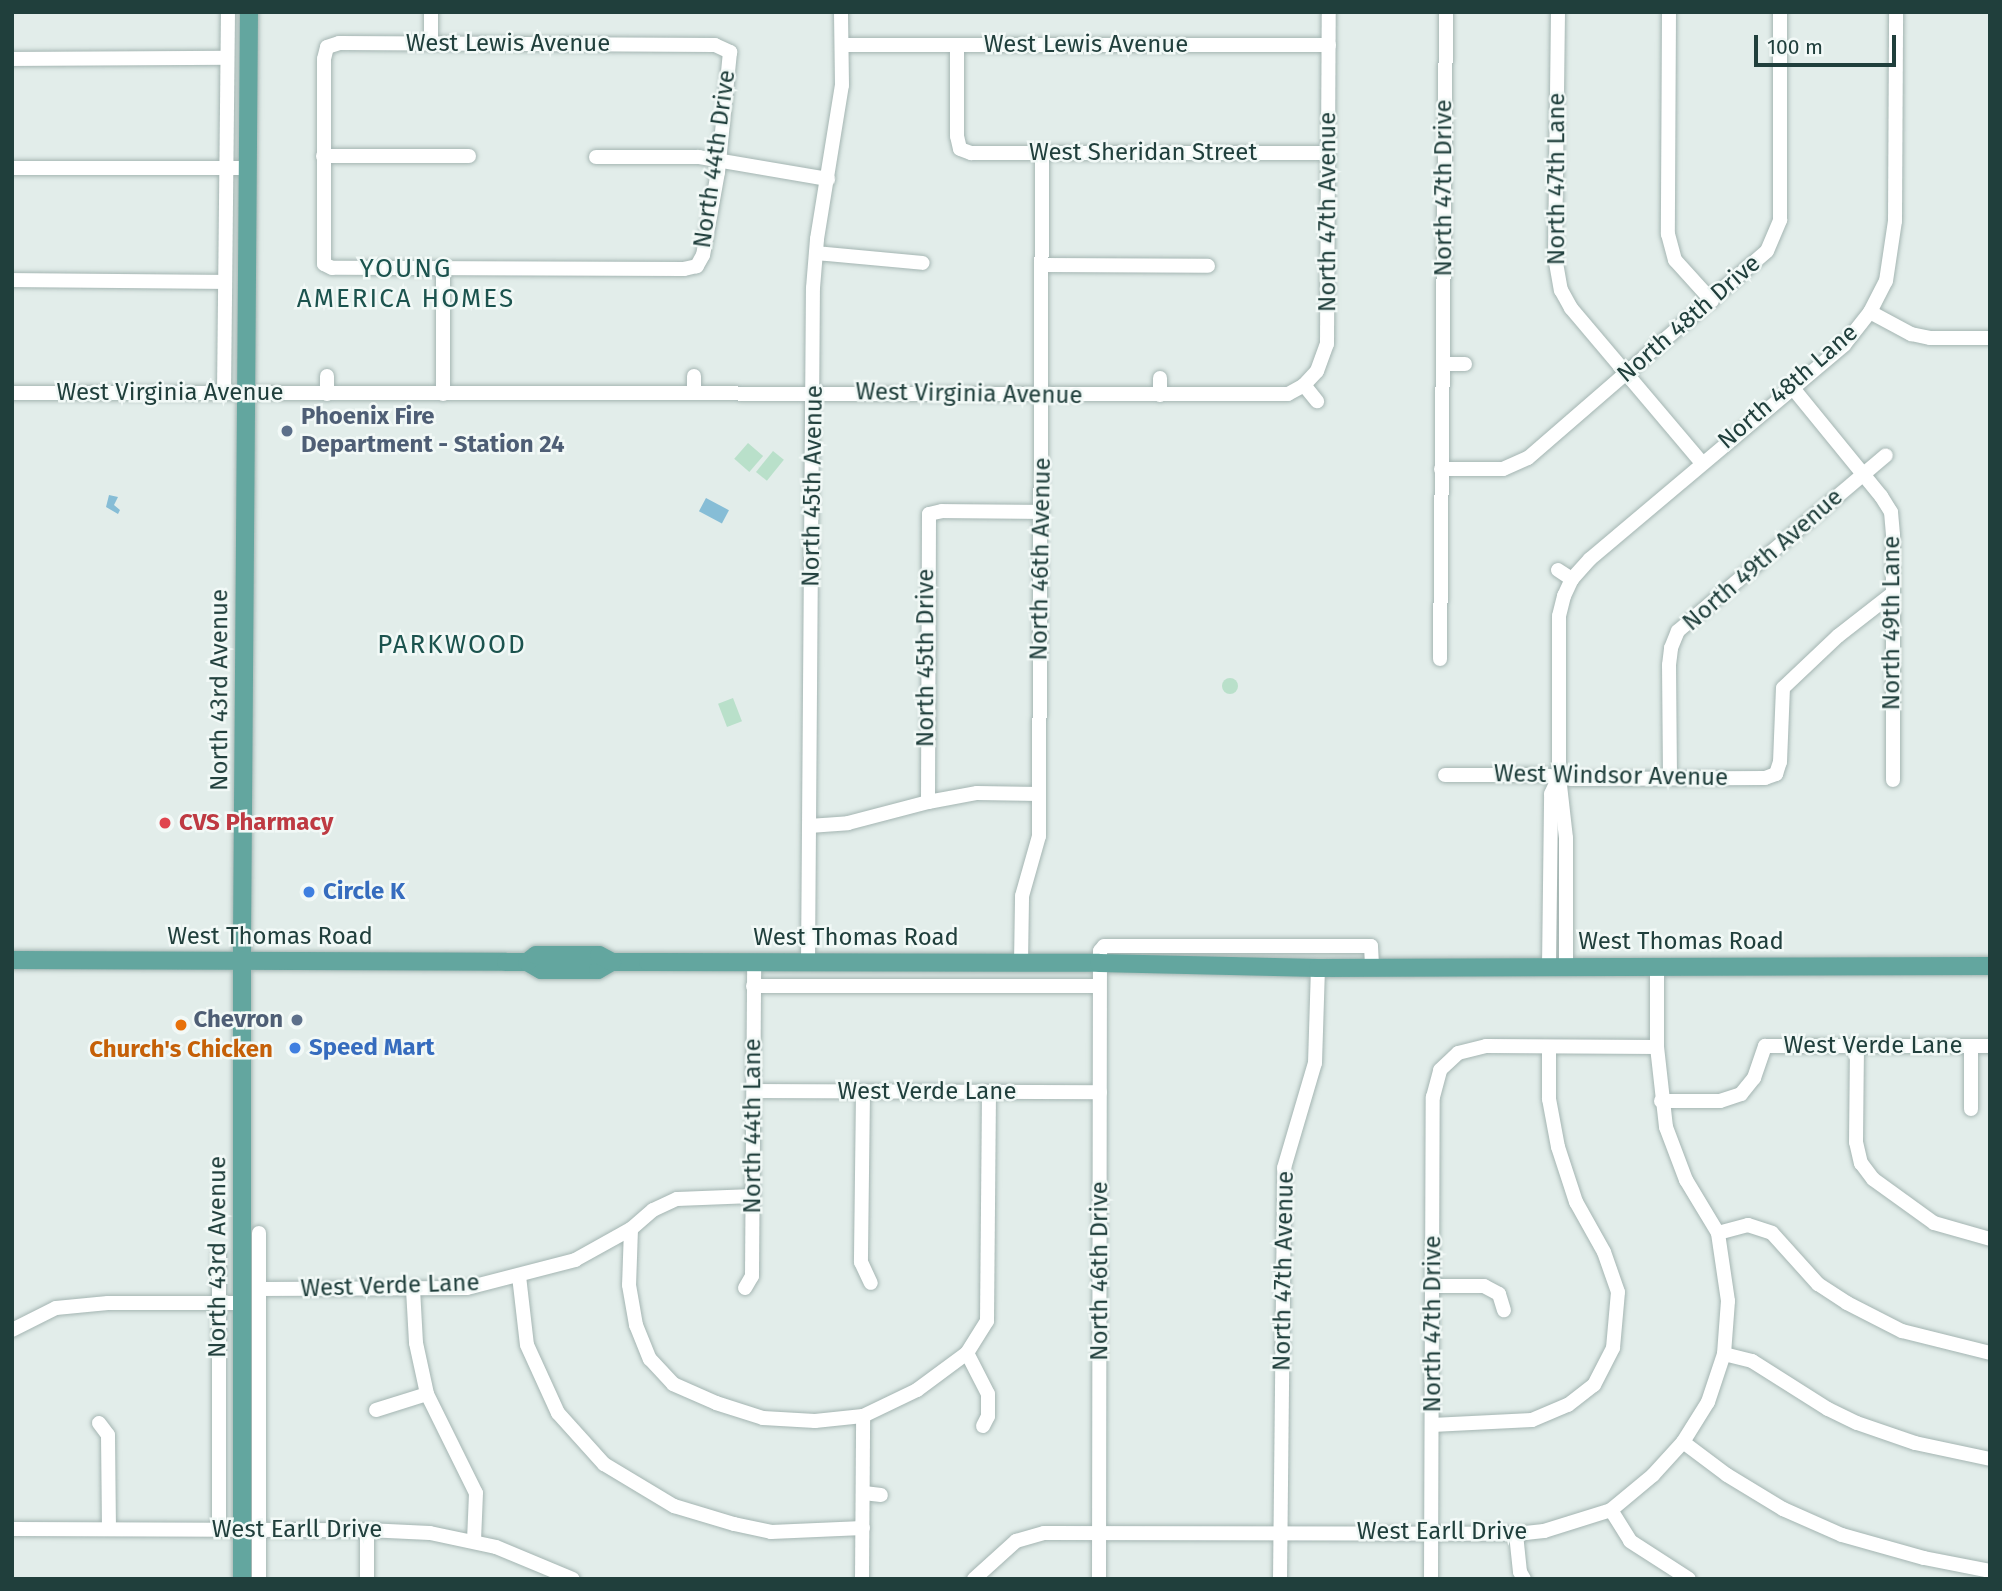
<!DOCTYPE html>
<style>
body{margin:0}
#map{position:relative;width:2002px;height:1591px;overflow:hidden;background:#e2edea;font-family:"Fira Sans",sans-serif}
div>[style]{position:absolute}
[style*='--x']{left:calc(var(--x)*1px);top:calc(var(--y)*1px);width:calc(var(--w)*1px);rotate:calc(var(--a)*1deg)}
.green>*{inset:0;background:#b9e0ca;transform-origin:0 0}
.round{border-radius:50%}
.water>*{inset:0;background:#86bdd6;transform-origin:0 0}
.roads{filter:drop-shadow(0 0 2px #a4b5b2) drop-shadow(0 0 2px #a4b5b2)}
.minor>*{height:14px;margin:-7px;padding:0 7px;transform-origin:7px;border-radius:7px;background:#fff}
.major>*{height:18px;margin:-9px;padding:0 9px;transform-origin:9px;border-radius:9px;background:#63a69f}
.dots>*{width:19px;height:19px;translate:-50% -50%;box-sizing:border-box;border:4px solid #f2f9f7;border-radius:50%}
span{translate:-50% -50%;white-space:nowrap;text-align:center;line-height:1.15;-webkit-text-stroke:5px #f2f9f7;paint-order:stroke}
.street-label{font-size:24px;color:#203f3c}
.service-label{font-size:24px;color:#4e5e75;font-weight:700}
.left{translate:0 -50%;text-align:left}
.right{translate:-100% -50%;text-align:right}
.health-label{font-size:24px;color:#be3a42;font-weight:700}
.shop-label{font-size:24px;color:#366cbe;font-weight:700}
.food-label{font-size:24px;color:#c56008;font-weight:700}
.neighbourhood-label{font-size:26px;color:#1b534e;letter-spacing:2px}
.frame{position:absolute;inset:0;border:14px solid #203f3c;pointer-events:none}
.scale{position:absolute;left:1754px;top:35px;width:142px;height:32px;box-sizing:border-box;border:4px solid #203f3c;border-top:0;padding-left:9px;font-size:21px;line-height:24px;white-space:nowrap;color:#203f3c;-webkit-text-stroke:5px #f2f9f7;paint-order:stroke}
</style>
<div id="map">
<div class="green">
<i style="left:748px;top:443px;width:20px;height:21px;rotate:41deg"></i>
<i style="left:773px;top:451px;width:14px;height:27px;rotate:39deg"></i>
<i class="round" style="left:1222px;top:678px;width:16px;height:16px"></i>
<i style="left:733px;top:698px;width:25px;height:16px;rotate:69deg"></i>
</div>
<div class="water">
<i style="clip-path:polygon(109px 495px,118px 497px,114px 505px,120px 510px,118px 514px,106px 507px)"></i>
<i style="left:706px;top:498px;width:26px;height:15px;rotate:28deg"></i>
</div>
<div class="roads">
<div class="minor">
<i style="--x:1558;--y:12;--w:245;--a:90.7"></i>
<i style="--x:1555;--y:257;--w:34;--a:80"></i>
<i style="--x:1561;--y:290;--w:21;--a:61"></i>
<i style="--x:1571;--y:308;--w:202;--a:49.8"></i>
<i style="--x:1669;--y:12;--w:222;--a:90.3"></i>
<i style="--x:1668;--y:234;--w:27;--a:75"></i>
<i style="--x:1675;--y:260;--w:55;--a:47.9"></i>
<i style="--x:339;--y:43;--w:376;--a:0.3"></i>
<i style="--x:715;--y:45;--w:17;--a:25"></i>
<i style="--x:730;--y:52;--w:121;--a:95.7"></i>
<i style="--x:718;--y:172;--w:84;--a:100.2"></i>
<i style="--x:703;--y:255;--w:13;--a:119"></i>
<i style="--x:697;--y:266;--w:13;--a:167"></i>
<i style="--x:684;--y:269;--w:352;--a:-179.8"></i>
<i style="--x:332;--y:268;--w:9;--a:-153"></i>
<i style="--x:324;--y:264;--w:205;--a:-90"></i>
<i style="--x:324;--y:59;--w:12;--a:-76"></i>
<i style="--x:327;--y:47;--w:13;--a:-18"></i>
<i style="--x:431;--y:44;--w:32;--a:-90"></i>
<i style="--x:843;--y:45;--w:486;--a:0"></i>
<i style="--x:957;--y:45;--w:91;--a:90"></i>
<i style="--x:957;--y:136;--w:13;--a:77"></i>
<i style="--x:960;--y:149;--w:12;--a:20"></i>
<i style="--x:971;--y:153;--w:357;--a:0"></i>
<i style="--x:12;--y:59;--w:215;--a:-0.3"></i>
<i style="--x:323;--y:156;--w:146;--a:0"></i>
<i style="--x:596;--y:157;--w:103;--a:0"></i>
<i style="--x:699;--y:157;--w:131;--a:9.7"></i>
<i style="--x:12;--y:168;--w:237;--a:0"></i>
<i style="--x:816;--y:253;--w:107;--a:5.3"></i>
<i style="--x:1043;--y:265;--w:165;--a:0.3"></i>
<i style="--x:12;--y:280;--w:213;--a:0.5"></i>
<i style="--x:1870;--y:312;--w:47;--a:28.2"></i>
<i style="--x:1911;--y:334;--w:19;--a:12"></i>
<i style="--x:1930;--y:338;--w:60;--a:0"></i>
<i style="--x:1443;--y:364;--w:22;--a:0"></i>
<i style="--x:327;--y:376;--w:18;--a:90"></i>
<i style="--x:694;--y:376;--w:17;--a:90"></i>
<i style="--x:1160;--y:378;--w:17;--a:90"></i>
<i style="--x:1304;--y:385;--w:21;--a:51"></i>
<i style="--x:1792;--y:387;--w:141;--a:50.8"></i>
<i style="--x:1881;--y:496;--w:19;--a:58"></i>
<i style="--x:1891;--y:512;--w:23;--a:85"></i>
<i style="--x:1893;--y:535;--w:245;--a:90"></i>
<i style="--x:12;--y:393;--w:1276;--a:0.04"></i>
<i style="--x:1288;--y:394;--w:18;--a:-29"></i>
<i style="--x:1304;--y:385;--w:19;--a:-47"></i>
<i style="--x:1317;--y:371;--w:29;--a:-70"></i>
<i style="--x:1327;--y:344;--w:332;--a:-89.7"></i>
<i style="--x:224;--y:393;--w:381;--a:-89.4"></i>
<i style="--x:443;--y:394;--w:126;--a:-90"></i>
<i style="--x:1441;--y:469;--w:62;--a:0"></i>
<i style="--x:1503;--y:469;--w:27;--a:-24"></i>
<i style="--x:1528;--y:458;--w:316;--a:-40.9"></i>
<i style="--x:1767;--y:251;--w:34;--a:-67"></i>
<i style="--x:1780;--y:220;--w:208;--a:-90"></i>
<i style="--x:1558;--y:570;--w:17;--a:33"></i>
<i style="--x:1440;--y:659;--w:647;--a:-89.47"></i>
<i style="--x:1445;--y:775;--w:96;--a:0"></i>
<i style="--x:1541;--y:775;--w:31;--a:7"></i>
<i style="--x:1572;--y:779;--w:193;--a:-0.3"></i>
<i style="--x:1765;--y:778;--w:12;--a:-20"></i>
<i style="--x:1776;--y:774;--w:13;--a:-72"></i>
<i style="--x:1780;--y:762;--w:74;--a:-87.7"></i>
<i style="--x:1783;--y:688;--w:76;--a:-43.4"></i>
<i style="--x:1838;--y:636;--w:70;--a:-38"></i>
<i style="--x:1670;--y:778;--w:113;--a:-90.5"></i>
<i style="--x:1669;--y:665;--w:17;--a:-83"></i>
<i style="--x:1671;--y:648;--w:18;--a:-68"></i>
<i style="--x:1678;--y:631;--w:272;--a:-40.2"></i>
<i style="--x:928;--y:802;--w:288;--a:-89.8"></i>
<i style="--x:929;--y:514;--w:13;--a:-13"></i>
<i style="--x:942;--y:511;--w:100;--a:0.6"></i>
<i style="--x:809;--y:826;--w:39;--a:-4"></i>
<i style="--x:848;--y:823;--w:83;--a:-14.7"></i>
<i style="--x:928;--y:802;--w:50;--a:-10.4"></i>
<i style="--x:977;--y:793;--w:62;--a:0.9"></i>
<i style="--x:808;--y:963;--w:675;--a:-89.58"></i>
<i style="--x:813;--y:288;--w:49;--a:-85.3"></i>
<i style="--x:817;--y:239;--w:156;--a:-80.8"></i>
<i style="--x:842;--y:85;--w:73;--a:-90.8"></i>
<i style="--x:1021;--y:963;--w:67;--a:-89.1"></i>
<i style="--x:1022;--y:896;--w:62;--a:-74.2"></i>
<i style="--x:1039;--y:836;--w:683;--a:-89.75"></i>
<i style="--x:1549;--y:967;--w:173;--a:-89.3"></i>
<i style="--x:1551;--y:794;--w:17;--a:-65"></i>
<i style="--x:1566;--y:967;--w:129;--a:-90"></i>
<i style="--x:1566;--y:838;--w:61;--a:-96.5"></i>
<i style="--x:1559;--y:777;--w:161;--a:-90"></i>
<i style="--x:1559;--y:616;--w:21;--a:-76"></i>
<i style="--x:1564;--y:596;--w:19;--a:-65"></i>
<i style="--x:1572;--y:579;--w:27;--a:-48"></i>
<i style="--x:1590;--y:559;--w:332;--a:-40.1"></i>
<i style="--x:1844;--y:345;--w:42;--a:-51.8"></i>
<i style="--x:1870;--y:312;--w:35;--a:-63"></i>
<i style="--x:1886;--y:281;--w:61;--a:-81.5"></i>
<i style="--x:1895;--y:221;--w:209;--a:-89.7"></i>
<i style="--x:753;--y:986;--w:346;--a:0"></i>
<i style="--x:1857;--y:1046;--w:96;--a:90.6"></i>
<i style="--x:1856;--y:1142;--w:22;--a:77"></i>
<i style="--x:1861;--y:1163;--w:20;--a:53"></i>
<i style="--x:1873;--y:1179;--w:75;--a:35.8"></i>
<i style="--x:1934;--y:1223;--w:58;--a:15.9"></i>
<i style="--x:1971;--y:1046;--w:63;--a:90"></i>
<i style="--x:754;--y:1091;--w:346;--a:0.2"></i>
<i style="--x:863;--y:1092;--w:170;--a:90.7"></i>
<i style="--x:861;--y:1262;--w:23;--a:65"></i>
<i style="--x:1661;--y:1101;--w:59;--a:0"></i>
<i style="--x:1720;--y:1101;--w:22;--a:-18"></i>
<i style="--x:1741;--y:1094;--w:21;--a:-51"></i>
<i style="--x:1754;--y:1078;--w:34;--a:-71"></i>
<i style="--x:1765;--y:1046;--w:225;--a:0"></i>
<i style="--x:631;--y:1229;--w:56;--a:92"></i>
<i style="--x:629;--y:1285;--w:41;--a:80.1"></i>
<i style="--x:636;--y:1325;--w:37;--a:68"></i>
<i style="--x:650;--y:1359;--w:34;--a:47"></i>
<i style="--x:673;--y:1384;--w:47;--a:23.8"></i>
<i style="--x:716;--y:1403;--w:49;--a:17.7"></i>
<i style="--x:763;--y:1418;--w:52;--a:3.3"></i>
<i style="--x:815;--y:1421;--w:48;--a:-5.9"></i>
<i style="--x:863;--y:1416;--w:60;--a:-25.7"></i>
<i style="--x:917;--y:1390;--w:62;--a:-36.5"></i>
<i style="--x:259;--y:1233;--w:346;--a:90"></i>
<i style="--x:1718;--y:1233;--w:31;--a:-15"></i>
<i style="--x:1748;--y:1225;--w:25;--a:18"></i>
<i style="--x:1772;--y:1233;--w:69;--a:48"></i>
<i style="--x:1818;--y:1284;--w:35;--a:33"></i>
<i style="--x:1847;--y:1303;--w:62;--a:27"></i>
<i style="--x:1902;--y:1331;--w:91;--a:14"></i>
<i style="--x:519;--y:1276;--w:69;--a:83.4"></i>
<i style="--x:527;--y:1345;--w:75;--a:65.5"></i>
<i style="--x:558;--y:1413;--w:69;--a:48"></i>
<i style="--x:604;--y:1464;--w:82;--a:31"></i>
<i style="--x:674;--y:1506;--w:63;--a:16.7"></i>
<i style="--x:734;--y:1524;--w:38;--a:12"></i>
<i style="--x:771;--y:1532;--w:92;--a:-2.5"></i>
<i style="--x:1433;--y:1286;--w:51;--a:0"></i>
<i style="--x:1484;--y:1286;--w:17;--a:28"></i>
<i style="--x:1499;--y:1294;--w:17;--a:73"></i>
<i style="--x:745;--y:1288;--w:14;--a:-60"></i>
<i style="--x:752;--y:1276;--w:314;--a:-89.6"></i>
<i style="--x:259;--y:1289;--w:208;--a:-0.3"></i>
<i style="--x:467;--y:1288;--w:112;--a:-14.5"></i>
<i style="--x:575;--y:1260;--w:64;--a:-29"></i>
<i style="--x:631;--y:1229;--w:29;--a:-41"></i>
<i style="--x:653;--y:1210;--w:26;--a:-25"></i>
<i style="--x:677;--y:1199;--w:76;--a:-2.3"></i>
<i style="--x:413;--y:1289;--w:54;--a:86.8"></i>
<i style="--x:416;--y:1343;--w:52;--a:77.8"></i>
<i style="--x:427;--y:1394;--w:110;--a:63.7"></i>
<i style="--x:476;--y:1493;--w:48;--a:92.4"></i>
<i style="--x:12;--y:1330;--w:49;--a:-26.6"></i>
<i style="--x:56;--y:1308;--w:52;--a:-5.5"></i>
<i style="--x:108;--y:1303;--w:134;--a:0"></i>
<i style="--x:1724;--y:1354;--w:29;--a:14"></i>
<i style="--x:1752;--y:1361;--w:90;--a:32.3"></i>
<i style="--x:1828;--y:1409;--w:32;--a:26"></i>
<i style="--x:1857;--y:1423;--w:61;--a:19"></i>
<i style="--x:1915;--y:1443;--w:77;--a:12"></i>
<i style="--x:376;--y:1410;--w:53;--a:-17.4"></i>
<i style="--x:99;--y:1423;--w:15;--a:53"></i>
<i style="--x:108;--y:1435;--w:94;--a:89.4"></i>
<i style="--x:1432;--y:1425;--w:100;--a:-2.9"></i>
<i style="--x:1532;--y:1420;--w:39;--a:-23"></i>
<i style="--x:1568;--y:1405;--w:33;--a:-38"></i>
<i style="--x:1594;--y:1385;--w:42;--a:-62.8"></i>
<i style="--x:1613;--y:1348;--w:56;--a:-84.9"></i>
<i style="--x:1618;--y:1292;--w:42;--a:-109.3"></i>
<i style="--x:1604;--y:1252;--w:57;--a:-119.2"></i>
<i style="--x:1576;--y:1202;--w:58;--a:-108.1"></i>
<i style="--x:1558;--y:1147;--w:49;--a:-100.6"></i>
<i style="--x:1549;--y:1099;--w:52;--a:-90"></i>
<i style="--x:983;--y:1426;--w:11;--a:-63"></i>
<i style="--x:988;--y:1416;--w:22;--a:-90"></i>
<i style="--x:988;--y:1394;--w:46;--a:-117.1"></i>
<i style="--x:967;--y:1353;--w:38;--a:-58"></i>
<i style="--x:987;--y:1321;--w:229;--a:-89.5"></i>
<i style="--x:1683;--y:1442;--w:55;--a:36.9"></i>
<i style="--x:1727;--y:1475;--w:66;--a:31.3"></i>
<i style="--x:1783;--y:1509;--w:64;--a:23.8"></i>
<i style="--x:1842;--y:1535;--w:85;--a:15.7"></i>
<i style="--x:1924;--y:1558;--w:67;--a:11.1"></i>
<i style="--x:864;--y:1493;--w:17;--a:7"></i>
<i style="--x:1611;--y:1510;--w:36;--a:58"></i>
<i style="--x:1630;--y:1541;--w:70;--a:32.8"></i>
<i style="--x:12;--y:1529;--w:355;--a:0.2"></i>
<i style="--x:367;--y:1530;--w:63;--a:2.7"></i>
<i style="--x:430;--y:1533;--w:67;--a:12"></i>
<i style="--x:496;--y:1547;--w:83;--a:22.6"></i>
<i style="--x:219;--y:1530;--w:276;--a:-90"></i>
<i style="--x:367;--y:1530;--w:49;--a:90"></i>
<i style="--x:1516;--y:1534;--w:38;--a:84"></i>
<i style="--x:1520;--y:1572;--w:8;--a:60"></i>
<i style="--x:862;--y:1579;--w:163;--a:-89.6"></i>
<i style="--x:974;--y:1579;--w:57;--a:-42.1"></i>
<i style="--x:1016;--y:1541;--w:29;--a:-16"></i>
<i style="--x:1044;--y:1533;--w:472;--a:0.1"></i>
<i style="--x:1516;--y:1534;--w:28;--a:-6"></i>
<i style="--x:1544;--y:1531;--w:70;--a:-17.4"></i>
<i style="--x:1611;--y:1510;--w:55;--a:-39.8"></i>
<i style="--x:1653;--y:1475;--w:45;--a:-47.7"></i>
<i style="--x:1683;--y:1442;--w:47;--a:-58"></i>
<i style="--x:1708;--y:1402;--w:51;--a:-71.6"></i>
<i style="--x:1724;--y:1354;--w:53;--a:-85.7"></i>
<i style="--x:1728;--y:1301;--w:69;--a:-98.4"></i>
<i style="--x:1718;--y:1233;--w:62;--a:-121.1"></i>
<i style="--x:1686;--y:1180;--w:57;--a:-110.7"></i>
<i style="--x:1666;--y:1127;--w:81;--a:-96.4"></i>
<i style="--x:1657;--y:1047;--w:81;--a:-90"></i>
<i style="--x:1099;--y:1579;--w:628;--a:-89.91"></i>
<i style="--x:1100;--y:951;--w:6;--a:-51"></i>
<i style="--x:1104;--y:946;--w:267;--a:0"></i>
<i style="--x:1371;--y:946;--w:22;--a:87"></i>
<i style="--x:1280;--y:1579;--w:411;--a:-89.4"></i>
<i style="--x:1284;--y:1168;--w:109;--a:-73.6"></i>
<i style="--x:1315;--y:1063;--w:95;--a:-88.2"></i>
<i style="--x:1431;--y:1579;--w:482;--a:-89.8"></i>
<i style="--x:1433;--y:1097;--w:28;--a:-75"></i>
<i style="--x:1440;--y:1070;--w:25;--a:-43"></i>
<i style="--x:1458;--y:1053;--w:29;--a:-14"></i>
<i style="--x:1486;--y:1046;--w:171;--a:0.3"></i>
</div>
<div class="major">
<i style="--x:12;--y:960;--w:494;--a:0.2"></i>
<i style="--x:506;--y:962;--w:21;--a:0"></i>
<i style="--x:527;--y:962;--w:16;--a:30"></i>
<i style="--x:541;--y:970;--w:57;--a:0"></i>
<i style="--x:598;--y:970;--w:16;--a:-30"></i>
<i style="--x:612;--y:962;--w:36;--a:0"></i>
<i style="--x:648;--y:962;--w:451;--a:0.1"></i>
<i style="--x:1099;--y:963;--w:219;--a:1.3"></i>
<i style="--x:1318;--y:968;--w:672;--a:-0.17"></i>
<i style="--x:527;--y:962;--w:11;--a:-38"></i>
<i style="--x:536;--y:955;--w:63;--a:0"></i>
<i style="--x:599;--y:955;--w:15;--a:28"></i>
<i style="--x:242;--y:1579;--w:639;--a:-90"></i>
<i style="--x:242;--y:940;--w:928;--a:-89.57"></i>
</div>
</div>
<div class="dots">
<i style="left:287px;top:431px;background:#5c6f8a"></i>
<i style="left:165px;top:823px;background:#e0444e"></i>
<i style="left:309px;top:892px;background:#3f7fe0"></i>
<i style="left:297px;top:1020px;background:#5c6f8a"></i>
<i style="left:181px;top:1025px;background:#e8710a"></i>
<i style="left:295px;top:1048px;background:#3f7fe0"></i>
</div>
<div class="street-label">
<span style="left:508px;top:44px">West Lewis Avenue</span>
<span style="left:1086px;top:45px">West Lewis Avenue</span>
<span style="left:1143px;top:153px">West Sheridan Street</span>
<span style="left:715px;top:159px;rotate:-82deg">North 44th Drive</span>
<span style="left:1557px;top:179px;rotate:-90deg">North 47th Lane</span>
<span style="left:1444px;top:188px;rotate:-90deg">North 47th Drive</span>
<span style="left:1328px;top:212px;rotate:-90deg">North 47th Avenue</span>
<span style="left:1689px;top:319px;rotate:-41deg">North 48th Drive</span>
<span style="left:1788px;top:387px;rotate:-41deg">North 48th Lane</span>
<span style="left:170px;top:393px">West Virginia Avenue</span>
<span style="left:969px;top:394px;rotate:1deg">West Virginia Avenue</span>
<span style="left:813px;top:486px;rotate:-89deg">North 45th Avenue</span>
<span style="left:1041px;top:559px;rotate:-89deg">North 46th Avenue</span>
<span style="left:1763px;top:560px;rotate:-41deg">North 49th Avenue</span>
<span style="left:1892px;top:623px;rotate:-90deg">North 49th Lane</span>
<span style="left:926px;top:658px;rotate:-90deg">North 45th Drive</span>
<span style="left:220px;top:690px;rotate:-90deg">North 43rd Avenue</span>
<span style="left:1611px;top:776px;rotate:1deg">West Windsor Avenue</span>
<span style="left:270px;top:937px">West Thomas Road</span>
<span style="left:856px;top:938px">West Thomas Road</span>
<span style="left:1681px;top:942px">West Thomas Road</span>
<span style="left:1873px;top:1046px">West Verde Lane</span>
<span style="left:927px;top:1092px">West Verde Lane</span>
<span style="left:753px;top:1126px;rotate:-90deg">North 44th Lane</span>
<span style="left:218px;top:1257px;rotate:-90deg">North 43rd Avenue</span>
<span style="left:1100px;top:1271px;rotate:-90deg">North 46th Drive</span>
<span style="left:1284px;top:1271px;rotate:-89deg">North 47th Avenue</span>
<span style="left:390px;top:1286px;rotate:-2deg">West Verde Lane</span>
<span style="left:1433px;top:1324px;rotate:-90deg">North 47th Drive</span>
<span style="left:297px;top:1530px">West Earll Drive</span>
<span style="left:1442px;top:1532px">West Earll Drive</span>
</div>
<div class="service-label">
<span class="left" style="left:301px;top:431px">Phoenix Fire<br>Department - Station 24</span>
<span class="right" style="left:283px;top:1020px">Chevron</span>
</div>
<div class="health-label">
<span class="left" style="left:179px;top:823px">CVS Pharmacy</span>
</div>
<div class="shop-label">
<span class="left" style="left:323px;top:892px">Circle K</span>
<span class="left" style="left:309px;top:1048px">Speed Mart</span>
</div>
<div class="food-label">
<span style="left:181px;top:1050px">Church's Chicken</span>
</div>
<div class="neighbourhood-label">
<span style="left:406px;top:284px">YOUNG<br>AMERICA HOMES</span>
<span style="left:452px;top:645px">PARKWOOD</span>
</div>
<div class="frame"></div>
<div class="scale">100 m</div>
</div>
